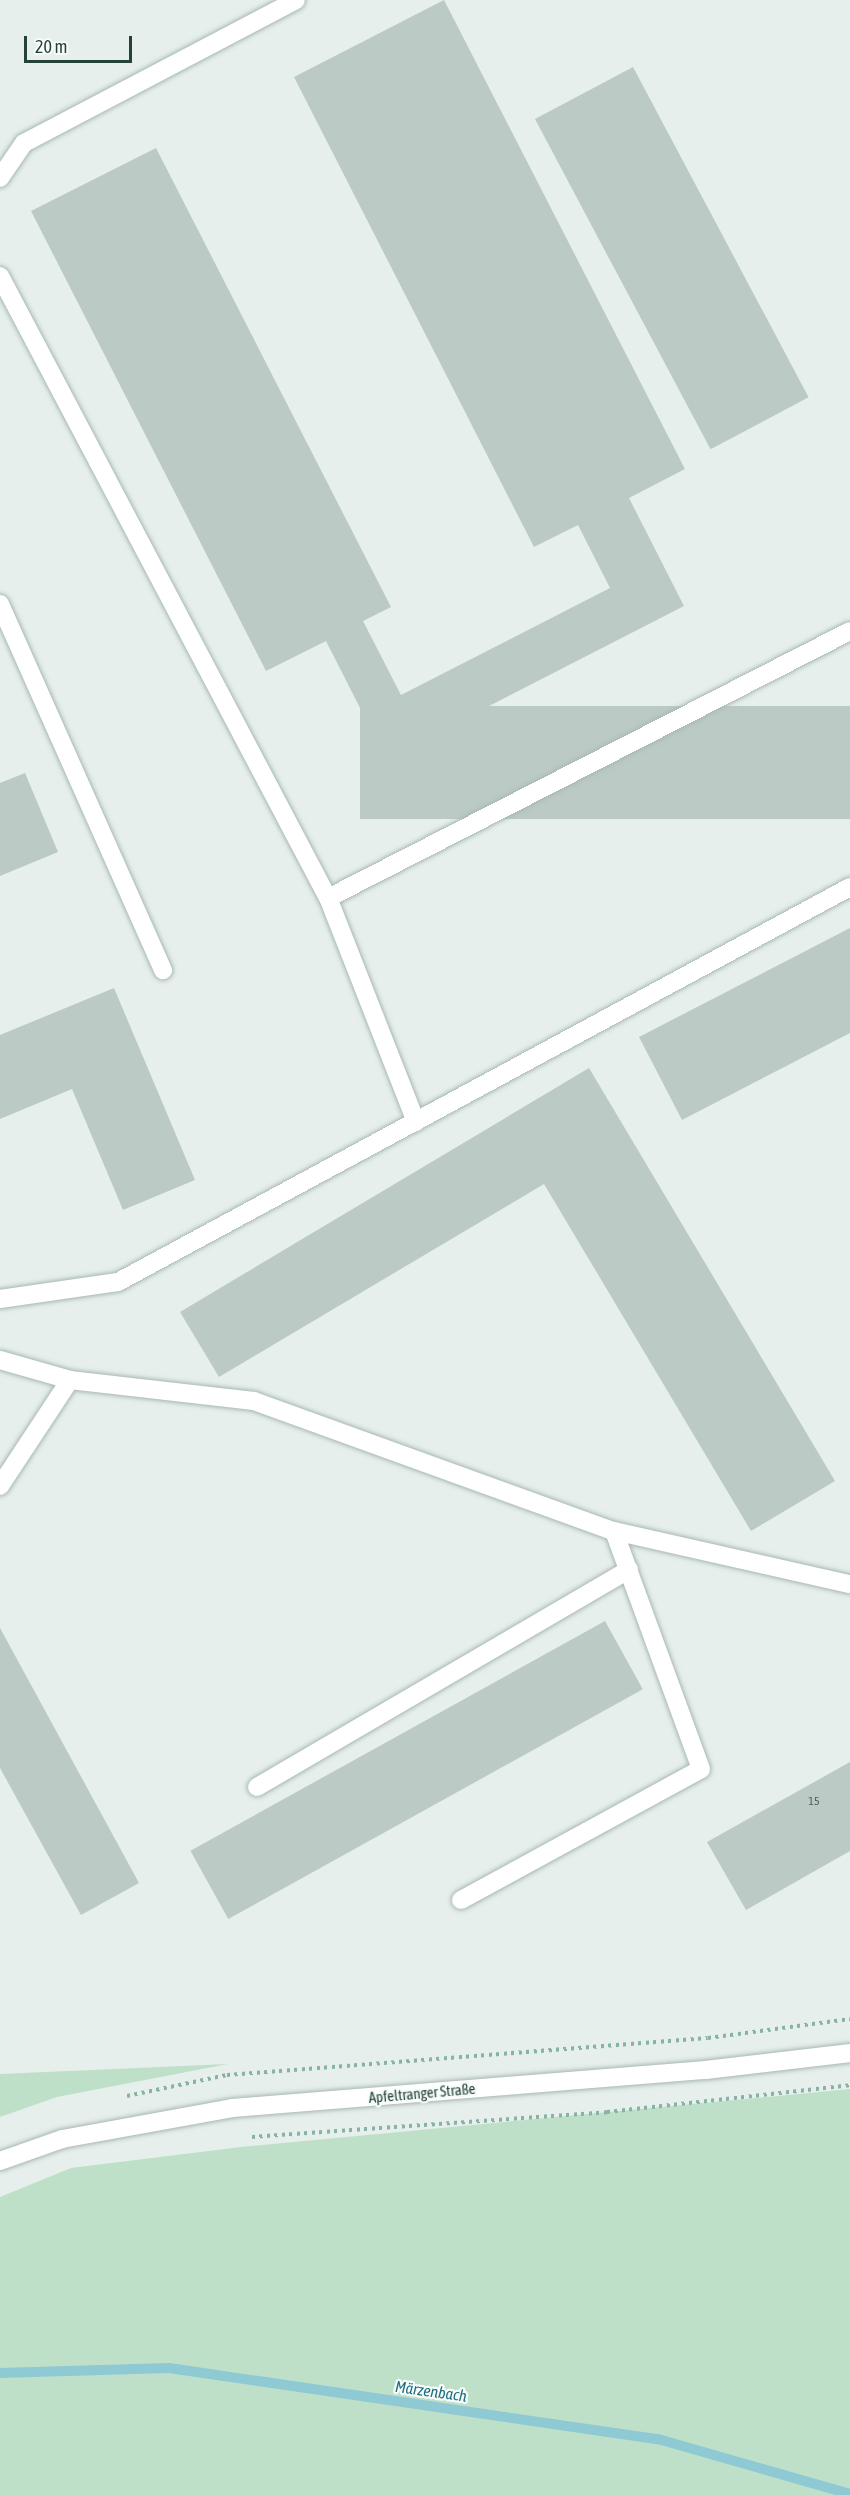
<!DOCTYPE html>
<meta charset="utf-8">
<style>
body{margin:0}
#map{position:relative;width:850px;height:2495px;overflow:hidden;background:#e6efeb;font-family:"Asap Condensed",sans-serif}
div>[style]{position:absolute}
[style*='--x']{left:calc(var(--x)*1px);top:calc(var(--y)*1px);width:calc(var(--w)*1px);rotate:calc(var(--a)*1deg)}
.green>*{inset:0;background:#bfe0c8}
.stream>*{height:10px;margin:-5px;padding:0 5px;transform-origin:5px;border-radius:5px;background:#8ec9d4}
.building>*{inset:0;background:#bbcac4;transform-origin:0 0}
.path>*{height:4px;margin-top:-2px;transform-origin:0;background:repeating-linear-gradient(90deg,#86b3a5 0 3px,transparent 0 7.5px)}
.roads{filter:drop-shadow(0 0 2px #a8b8b2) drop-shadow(0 0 2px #a8b8b2)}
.service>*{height:18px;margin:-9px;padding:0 9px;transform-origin:9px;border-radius:9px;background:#fff}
.tertiary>*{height:18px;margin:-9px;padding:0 9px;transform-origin:9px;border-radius:9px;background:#fff}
span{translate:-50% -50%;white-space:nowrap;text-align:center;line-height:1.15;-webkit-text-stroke:4.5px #f7fbf9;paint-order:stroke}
.number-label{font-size:12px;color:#4a645c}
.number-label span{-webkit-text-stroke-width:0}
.street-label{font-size:15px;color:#24423a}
.water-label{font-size:16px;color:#1c6f80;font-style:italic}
.scale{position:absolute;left:24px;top:36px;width:108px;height:27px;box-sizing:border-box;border:3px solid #24423a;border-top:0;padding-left:8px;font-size:18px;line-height:21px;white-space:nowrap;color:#24423a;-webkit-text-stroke:4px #f7fbf9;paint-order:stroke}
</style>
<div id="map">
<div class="green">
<i style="clip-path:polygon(228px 2064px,57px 2097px,0 2117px,0 2074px)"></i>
<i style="clip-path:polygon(850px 2089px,850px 2495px,0 2495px,0 2197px,71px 2168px,241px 2147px)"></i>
</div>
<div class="stream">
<i style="--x:0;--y:2373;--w:169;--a:-1.7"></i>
<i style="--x:169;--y:2368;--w:494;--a:8.3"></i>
<i style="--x:658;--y:2439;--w:200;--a:16"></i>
</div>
<div class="building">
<i style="clip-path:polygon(444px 0,685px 469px,629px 498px,684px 606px,386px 759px,326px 641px,266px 671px,31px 211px,156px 148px,391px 607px,363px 621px,401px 695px,610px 588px,578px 525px,534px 547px,294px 77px)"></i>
<i style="left:633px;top:67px;width:374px;height:111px;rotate:62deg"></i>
<i style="left:850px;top:706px;width:113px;height:490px;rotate:90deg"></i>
<i style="clip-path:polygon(25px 773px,58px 852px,0 876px,0 783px)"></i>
<i style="clip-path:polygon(850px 928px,850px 1033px,682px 1120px,639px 1037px)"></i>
<i style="clip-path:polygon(114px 988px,195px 1180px,123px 1210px,72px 1089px,0 1119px,0 1035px)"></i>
<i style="clip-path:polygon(589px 1068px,835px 1481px,751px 1531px,544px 1184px,219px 1377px,180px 1312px)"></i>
<i style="left:605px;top:1621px;width:78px;height:474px;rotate:61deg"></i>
<i style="clip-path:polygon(0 1628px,139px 1883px,81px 1915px,0 1768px)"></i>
<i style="clip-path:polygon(850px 1762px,850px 1851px,746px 1910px,707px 1842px)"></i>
</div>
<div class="path">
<i style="--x:127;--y:2096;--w:102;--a:-11.9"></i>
<i style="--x:227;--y:2075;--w:482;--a:-4.4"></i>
<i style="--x:708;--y:2038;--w:143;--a:-7.6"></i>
<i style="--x:252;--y:2137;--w:356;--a:-4"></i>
<i style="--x:607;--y:2112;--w:244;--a:-6.3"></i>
</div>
<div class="roads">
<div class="service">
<i style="--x:0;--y:178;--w:42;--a:-55.6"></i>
<i style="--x:24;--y:143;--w:307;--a:-27.7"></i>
<i style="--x:0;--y:276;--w:703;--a:62.2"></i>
<i style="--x:0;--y:604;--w:401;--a:66"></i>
<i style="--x:416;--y:1122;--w:241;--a:-111.4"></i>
<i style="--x:328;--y:898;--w:586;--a:-27.09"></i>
<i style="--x:0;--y:1299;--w:119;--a:-8.2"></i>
<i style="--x:118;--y:1282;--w:832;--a:-28.35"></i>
<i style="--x:0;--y:1360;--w:73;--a:15.9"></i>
<i style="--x:70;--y:1380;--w:185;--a:6.5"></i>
<i style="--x:254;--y:1401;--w:383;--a:19.9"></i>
<i style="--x:614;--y:1531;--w:242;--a:12.7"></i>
<i style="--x:0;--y:1486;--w:127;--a:-56.6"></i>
<i style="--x:257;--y:1787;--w:431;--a:-30.3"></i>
<i style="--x:461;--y:1900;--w:273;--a:-28.6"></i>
<i style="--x:701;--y:1769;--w:253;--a:-110.1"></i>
</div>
<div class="tertiary">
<i style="--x:0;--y:2161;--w:66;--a:-19.5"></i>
<i style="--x:62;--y:2139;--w:173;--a:-10.3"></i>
<i style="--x:232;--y:2108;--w:476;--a:-4.6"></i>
<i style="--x:706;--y:2070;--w:145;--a:-6.7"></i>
</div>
</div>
<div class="number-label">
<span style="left:814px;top:1802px">15</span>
</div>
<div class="street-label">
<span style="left:422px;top:2093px;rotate:-5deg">Apfeltranger Straße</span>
</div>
<div class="water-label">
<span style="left:431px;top:2391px;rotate:8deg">Märzenbach</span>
</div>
<div class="scale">20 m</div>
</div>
